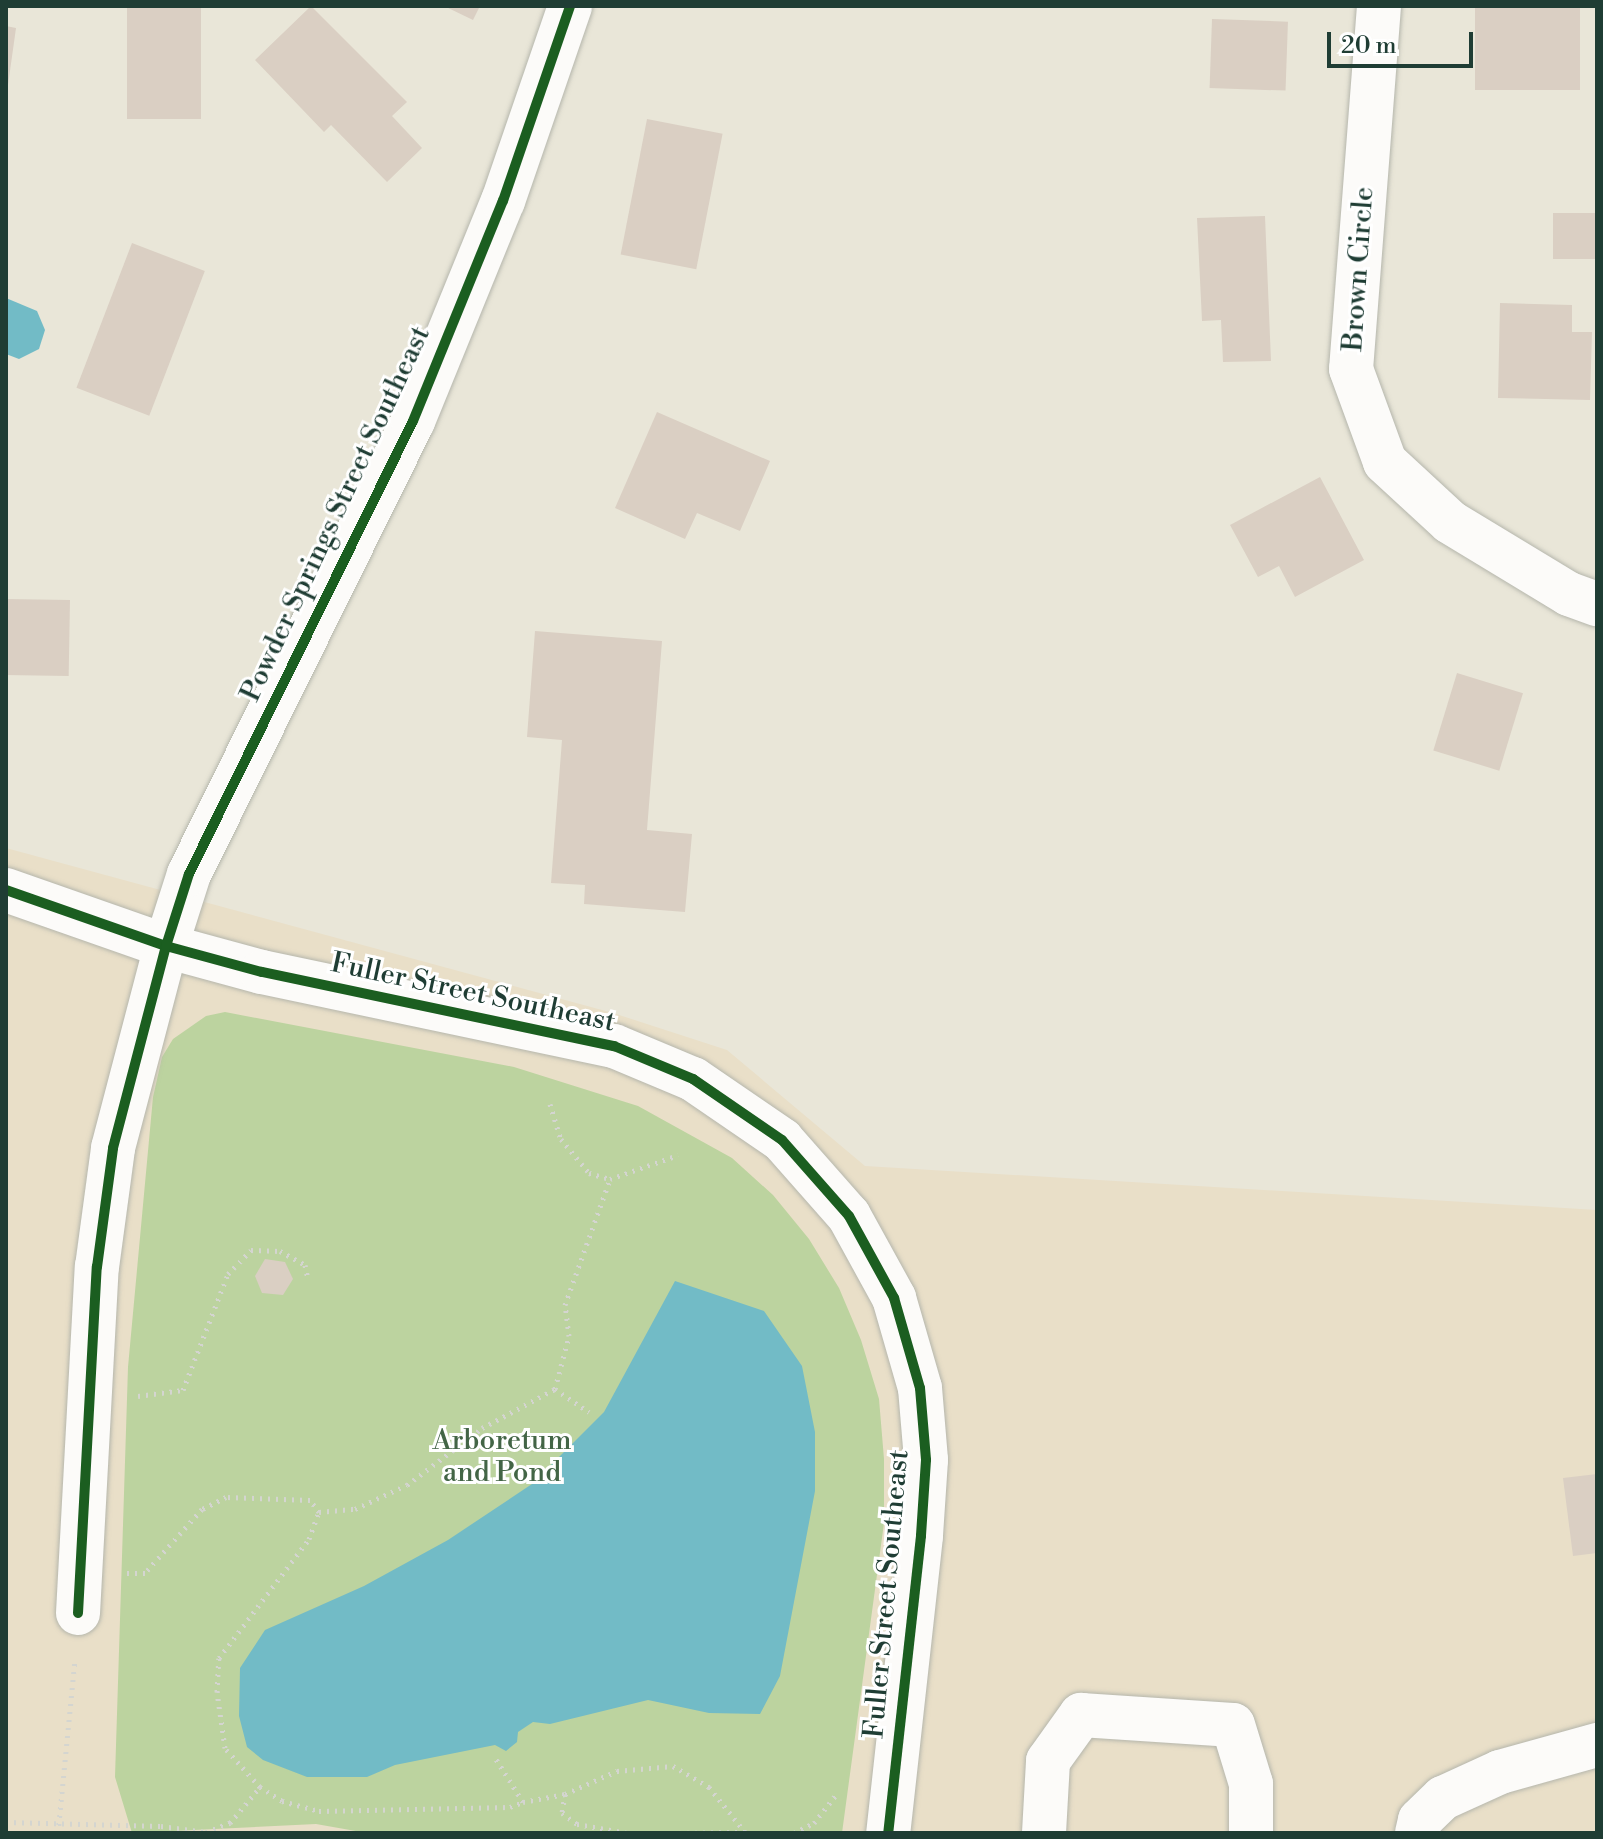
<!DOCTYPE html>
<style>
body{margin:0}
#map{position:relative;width:1603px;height:1839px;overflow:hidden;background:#e9e6d8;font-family:"Libre Bodoni",serif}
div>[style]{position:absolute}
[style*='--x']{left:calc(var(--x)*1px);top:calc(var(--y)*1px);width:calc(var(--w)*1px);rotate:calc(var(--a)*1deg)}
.built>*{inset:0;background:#e9dfc8}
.green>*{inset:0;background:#bcd39f}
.water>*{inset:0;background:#72bbc6}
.building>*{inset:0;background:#dacfc3;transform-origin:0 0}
.path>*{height:5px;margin-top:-2.5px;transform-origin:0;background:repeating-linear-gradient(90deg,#d4d5d0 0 2px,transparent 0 8px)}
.roads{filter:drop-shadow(0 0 2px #b5b6ac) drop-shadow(0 0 2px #b5b6ac)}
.minor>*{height:44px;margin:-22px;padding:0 22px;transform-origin:22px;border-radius:22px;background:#fcfbf9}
.cycleway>*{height:10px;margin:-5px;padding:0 5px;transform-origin:5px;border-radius:5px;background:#1b5e20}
span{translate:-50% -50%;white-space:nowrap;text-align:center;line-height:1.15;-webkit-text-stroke:6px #fff;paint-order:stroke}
.street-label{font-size:28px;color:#1f3d34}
.park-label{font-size:28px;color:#436546}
.frame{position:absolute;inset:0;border:8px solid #1f3d34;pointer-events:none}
.scale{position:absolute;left:1327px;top:32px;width:146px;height:36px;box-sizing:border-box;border:4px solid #1f3d34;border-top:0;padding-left:10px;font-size:24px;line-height:28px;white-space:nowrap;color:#1f3d34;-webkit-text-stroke:6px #fff;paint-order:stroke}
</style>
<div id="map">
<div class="built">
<i style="clip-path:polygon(6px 848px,613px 1013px,727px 1050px,865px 1166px,1597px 1210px,1597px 1833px,6px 1833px)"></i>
</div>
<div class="green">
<i style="clip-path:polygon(225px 1012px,514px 1067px,638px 1106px,732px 1158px,773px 1195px,809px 1239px,839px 1288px,861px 1340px,879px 1399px,884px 1459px,884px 1523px,842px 1833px,367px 1833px,316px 1824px,132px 1833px,115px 1777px,128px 1367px,153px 1097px,162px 1057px,173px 1039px,206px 1016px)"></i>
</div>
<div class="water">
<i style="clip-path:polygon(6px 298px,37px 311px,45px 330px,39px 349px,19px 359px,6px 354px)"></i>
<i style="clip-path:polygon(675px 1281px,764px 1311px,802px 1366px,815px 1432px,815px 1491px,780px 1676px,760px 1714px,709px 1713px,648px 1700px,550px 1724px,533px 1722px,518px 1732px,517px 1742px,506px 1751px,495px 1745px,395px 1765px,367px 1777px,307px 1777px,263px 1760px,247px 1747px,239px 1716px,240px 1668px,265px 1630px,364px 1586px,448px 1540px,532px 1484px,604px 1412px)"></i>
</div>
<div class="building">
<i style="left:127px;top:6px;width:74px;height:113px"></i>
<i style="clip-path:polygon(311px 6px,407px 102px,392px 116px,422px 148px,387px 182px,331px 125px,324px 132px,255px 60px)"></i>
<i style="clip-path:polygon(444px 6px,480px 6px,473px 20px)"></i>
<i style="left:1475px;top:6px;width:105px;height:84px"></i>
<i style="left:1212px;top:19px;width:76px;height:69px;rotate:2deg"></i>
<i style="clip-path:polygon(6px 26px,16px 28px,8px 85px,6px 85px)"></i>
<i style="left:647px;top:119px;width:77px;height:138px;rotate:11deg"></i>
<i style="left:1553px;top:213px;width:44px;height:46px"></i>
<i style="clip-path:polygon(1265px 216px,1271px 361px,1223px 362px,1221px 320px,1202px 321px,1197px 218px)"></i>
<i style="left:132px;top:243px;width:78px;height:155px;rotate:21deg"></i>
<i style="clip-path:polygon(1500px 303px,1572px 305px,1572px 332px,1592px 332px,1590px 400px,1498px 398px)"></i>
<i style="clip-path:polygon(657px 412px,770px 461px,740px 531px,697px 513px,685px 539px,615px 508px)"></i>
<i style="clip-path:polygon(1320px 477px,1364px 560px,1295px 597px,1279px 566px,1258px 577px,1230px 525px)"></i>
<i style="left:6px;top:599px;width:64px;height:76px;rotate:1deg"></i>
<i style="clip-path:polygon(535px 631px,662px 641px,647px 830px,692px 834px,685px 912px,584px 904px,585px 885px,551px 883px,562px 740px,527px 737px)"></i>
<i style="left:1457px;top:673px;width:69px;height:81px;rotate:17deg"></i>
<i style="clip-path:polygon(265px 1259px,285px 1262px,293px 1279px,283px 1295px,262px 1293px,255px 1276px)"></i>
<i style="clip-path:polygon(1597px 1474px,1597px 1553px,1573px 1556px,1563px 1478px)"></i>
</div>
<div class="path">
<i style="--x:550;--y:1104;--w:37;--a:73"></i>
<i style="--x:561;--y:1139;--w:44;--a:50.5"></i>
<i style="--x:589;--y:1173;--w:22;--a:16"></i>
<i style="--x:610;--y:1179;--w:72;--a:-19.4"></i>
<i style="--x:555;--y:1389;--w:41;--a:34.1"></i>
<i style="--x:138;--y:1396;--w:45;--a:-7.6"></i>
<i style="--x:183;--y:1390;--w:124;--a:-68.8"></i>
<i style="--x:228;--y:1274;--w:33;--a:-46"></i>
<i style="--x:251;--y:1250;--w:29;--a:2"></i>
<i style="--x:280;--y:1251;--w:29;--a:29"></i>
<i style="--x:305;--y:1265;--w:14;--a:78"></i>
<i style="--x:319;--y:1512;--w:36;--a:-5"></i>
<i style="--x:355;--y:1509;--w:57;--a:-24.8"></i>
<i style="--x:407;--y:1485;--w:94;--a:-37.2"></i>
<i style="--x:482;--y:1428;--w:83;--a:-28.1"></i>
<i style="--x:555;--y:1389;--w:55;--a:-75.2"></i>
<i style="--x:569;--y:1336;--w:31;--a:-97"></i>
<i style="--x:565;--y:1305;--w:134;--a:-70.3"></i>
<i style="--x:260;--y:1787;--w:26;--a:32"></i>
<i style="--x:282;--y:1801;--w:38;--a:15"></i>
<i style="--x:319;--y:1811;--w:191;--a:-1.2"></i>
<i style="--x:510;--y:1807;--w:14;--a:-21"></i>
<i style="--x:523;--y:1802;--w:51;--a:-122.1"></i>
<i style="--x:565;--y:1794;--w:19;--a:99"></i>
<i style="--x:562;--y:1813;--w:19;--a:36"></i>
<i style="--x:577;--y:1824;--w:51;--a:10.2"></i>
<i style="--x:523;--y:1802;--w:43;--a:-10.8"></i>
<i style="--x:565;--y:1794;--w:57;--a:-23.9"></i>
<i style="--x:617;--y:1771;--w:56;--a:-5.1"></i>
<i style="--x:673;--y:1766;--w:42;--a:30.3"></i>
<i style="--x:709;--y:1787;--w:58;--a:51.3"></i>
<i style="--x:745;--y:1832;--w:70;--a:179.2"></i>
<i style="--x:6;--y:1822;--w:155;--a:1.5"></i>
<i style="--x:161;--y:1826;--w:45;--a:7.6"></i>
<i style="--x:206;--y:1832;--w:26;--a:-21"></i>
<i style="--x:230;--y:1823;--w:47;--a:-50.2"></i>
<i style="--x:260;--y:1787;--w:52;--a:-131.9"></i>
<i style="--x:225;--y:1748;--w:57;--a:-98.1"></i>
<i style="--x:217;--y:1692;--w:34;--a:-87"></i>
<i style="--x:219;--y:1658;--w:149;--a:-52.9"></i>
<i style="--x:309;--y:1539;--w:29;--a:-70"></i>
<i style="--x:319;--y:1512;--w:15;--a:-127"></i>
<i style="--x:310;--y:1500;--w:84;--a:-178"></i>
<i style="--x:226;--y:1497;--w:27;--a:153"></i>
<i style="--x:202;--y:1509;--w:86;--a:131.7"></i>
<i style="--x:145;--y:1573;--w:19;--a:180"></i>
<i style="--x:58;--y:1833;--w:175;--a:-84.4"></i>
<i style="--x:794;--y:1833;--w:22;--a:-27"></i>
<i style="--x:814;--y:1823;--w:36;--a:-52"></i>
</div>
<div class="roads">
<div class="minor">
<i style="--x:1379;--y:6;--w:364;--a:94.4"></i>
<i style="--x:1351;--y:369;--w:99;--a:69.9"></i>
<i style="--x:1385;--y:462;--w:88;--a:42.7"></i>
<i style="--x:1450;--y:522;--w:139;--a:31.2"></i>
<i style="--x:1569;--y:594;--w:30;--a:20"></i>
<i style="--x:6;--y:890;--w:170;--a:19.3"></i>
<i style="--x:166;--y:946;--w:99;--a:15.2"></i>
<i style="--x:262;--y:972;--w:360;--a:11.9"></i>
<i style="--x:614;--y:1046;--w:86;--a:22.7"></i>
<i style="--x:693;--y:1079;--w:108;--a:34.4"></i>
<i style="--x:782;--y:1140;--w:101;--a:48.6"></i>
<i style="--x:849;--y:1216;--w:94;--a:61.2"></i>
<i style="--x:894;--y:1298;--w:94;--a:73.9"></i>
<i style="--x:920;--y:1388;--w:72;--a:85.2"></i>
<i style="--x:926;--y:1460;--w:76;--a:93.8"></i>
<i style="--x:921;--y:1536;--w:299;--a:96.3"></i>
<i style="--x:78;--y:1613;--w:347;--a:-86.9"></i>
<i style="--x:97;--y:1267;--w:120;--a:-82.3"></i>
<i style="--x:113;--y:1148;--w:209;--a:-75.3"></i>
<i style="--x:166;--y:946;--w:76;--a:-72.3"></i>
<i style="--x:189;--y:874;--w:505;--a:-63.69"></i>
<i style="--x:413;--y:421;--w:238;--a:-67.8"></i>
<i style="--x:503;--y:201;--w:206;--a:-71"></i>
<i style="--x:1044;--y:1833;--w:72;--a:-86.8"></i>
<i style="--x:1048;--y:1761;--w:57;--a:-54.3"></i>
<i style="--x:1081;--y:1715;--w:152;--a:3.8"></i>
<i style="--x:1233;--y:1725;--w:62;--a:73"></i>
<i style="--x:1251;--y:1784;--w:49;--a:90"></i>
<i style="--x:1417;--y:1833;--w:13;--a:-77"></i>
<i style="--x:1420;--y:1820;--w:32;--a:-44"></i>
<i style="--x:1443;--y:1798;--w:63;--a:-24.5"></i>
<i style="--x:1500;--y:1772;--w:101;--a:-15.6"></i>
</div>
</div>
<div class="cycleway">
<i style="--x:6;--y:890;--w:170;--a:19.3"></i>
<i style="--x:166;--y:946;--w:99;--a:15.2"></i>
<i style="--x:262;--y:972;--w:360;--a:11.9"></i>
<i style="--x:614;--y:1046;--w:86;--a:22.7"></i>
<i style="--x:693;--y:1079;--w:108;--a:34.4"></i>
<i style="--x:782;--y:1140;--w:101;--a:48.6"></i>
<i style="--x:849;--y:1216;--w:94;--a:61.2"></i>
<i style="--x:894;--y:1298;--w:94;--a:73.9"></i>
<i style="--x:920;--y:1388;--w:72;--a:85.2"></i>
<i style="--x:926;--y:1460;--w:76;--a:93.8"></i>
<i style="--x:921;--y:1536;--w:299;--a:96.3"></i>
<i style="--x:78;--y:1613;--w:347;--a:-86.9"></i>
<i style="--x:97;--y:1267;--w:120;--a:-82.3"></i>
<i style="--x:113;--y:1148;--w:209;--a:-75.3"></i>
<i style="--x:166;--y:946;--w:76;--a:-72.3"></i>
<i style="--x:189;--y:874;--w:505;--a:-63.69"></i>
<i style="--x:413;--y:421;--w:238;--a:-67.8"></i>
<i style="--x:503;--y:201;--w:206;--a:-71"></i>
</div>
<div class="street-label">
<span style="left:1359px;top:269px;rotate:-86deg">Brown Circle</span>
<span style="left:336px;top:514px;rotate:-65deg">Powder Springs Street Southeast</span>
<span style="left:473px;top:993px;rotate:12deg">Fuller Street Southeast</span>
<span style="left:887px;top:1594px;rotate:-85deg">Fuller Street Southeast</span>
</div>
<div class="park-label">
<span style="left:502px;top:1457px">Arboretum<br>and Pond</span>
</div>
<div class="frame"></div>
<div class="scale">20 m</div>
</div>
